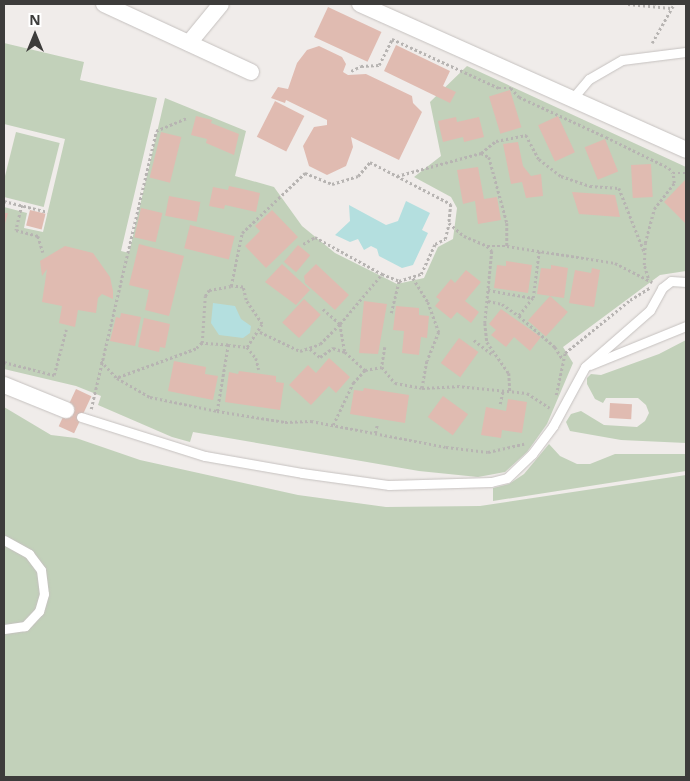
<!DOCTYPE html>
<style>
body{margin:0}
#map{position:relative;width:690px;height:781px;overflow:hidden;background:#f0ecea;font-family:"Open Sans",sans-serif}
div>[style]{position:absolute}
[style*='--x']{left:calc(var(--x)*1px);top:calc(var(--y)*1px);width:calc(var(--w)*1px);rotate:calc(var(--a)*1deg)}
.green>*{inset:0;background:#c2d1ba;transform-origin:0 0}
.water>*{inset:0;background:#b4dfdf}
.building>*{inset:0;background:#e0bbb1;transform-origin:0 0}
.path>*{height:2.5px;margin-top:-1.25px;transform-origin:0;background:repeating-linear-gradient(90deg,#b7b4b2 0 2.5px,transparent 0 5px)}
.roads{filter:drop-shadow(0 0 1px #c5c1bf) drop-shadow(0 0 1px #c5c1bf)}
.lane>*{height:9px;margin:-4.5px;padding:0 4.5px;transform-origin:4.5px;border-radius:4.5px;background:#fff}
.street>*{height:16px;margin:-8px;padding:0 8px;transform-origin:8px;border-radius:8px;background:#fff}
span{translate:-50% -50%;white-space:nowrap;text-align:center;line-height:1.15;-webkit-text-stroke:4px #fff;paint-order:stroke}
.frame{position:absolute;inset:0;border:5px solid #3d3c3b;pointer-events:none}
.north{position:absolute;left:10px;top:10px;width:50px;height:50px;-webkit-text-stroke:4px #fff;paint-order:stroke;rotate:0deg;font-size:14px;font-weight:700;line-height:20px;text-align:center;color:#3d3c3b}
.north::after{content:'';display:block;margin:auto;width:18px;height:22px;background:#3d3c3b;clip-path:polygon(50% 0,100% 100%,50% 72%,0 100%)}
</style>
<div id="map">
<div class="green">
<i style="clip-path:polygon(4px 43px,84px 62px,80px 80px,157px 98px,121px 251px,129px 253px,165px 98px,246px 131px,235px 176px,274px 187px,302px 226px,335px 253px,397px 284px,424px 278px,438px 247px,453px 239px,457px 208px,451px 197px,414px 177px,441px 156px,430px 102px,467px 66px,686px 167px,686px 271px,660px 275px,563px 347px,573px 363px,547px 424px,527px 452px,505px 472px,478px 477px,419px 471px,193px 432px,190px 442px,172px 437px,98px 405px,101px 396px,76px 386px,4px 369px,4px 207px,27px 213px,24px 228px,43px 232px,65px 139px,4px 124px)"></i>
<i style="left:16px;top:132px;width:45px;height:66px;rotate:14deg"></i>
<i style="clip-path:polygon(686px 340px,686px 443px,621px 440px,570px 431px,566px 422px,571px 414px,581px 411px,604px 425px,637px 427px,645px 421px,649px 413px,646px 405px,638px 398px,606px 398px,603px 403px,595px 399px,587px 384px,587px 378px,591px 374px,601px 375px,659px 354px)"></i>
<i style="clip-path:polygon(4px 407px,51px 435px,76px 438px,140px 460px,298px 495px,386px 507px,480px 506px,686px 475px,686px 777px,4px 777px)"></i>
<i style="clip-path:polygon(549px 444px,560px 456px,577px 464px,590px 464px,615px 454px,686px 454px,686px 471px,493px 501px,493px 488px,509px 484px,524px 474px)"></i>
</div>
<div class="water">
<i style="clip-path:polygon(406px 201px,430px 213px,422px 230px,428px 233px,413px 265px,402px 268px,379px 256px,377px 249px,371px 246px,364px 250px,358px 239px,350px 242px,335px 235px,350px 221px,349px 205px,386px 225px,398px 221px)"></i>
<i style="clip-path:polygon(213px 303px,235px 306px,241px 319px,251px 326px,250px 333px,243px 338px,219px 335px,211px 323px)"></i>
</div>
<div class="building">
<i style="left:328px;top:7px;width:59px;height:33px;rotate:25deg"></i>
<i style="clip-path:polygon(396px 45px,450px 71px,443px 86px,456px 92px,450px 103px,384px 71px)"></i>
<i style="clip-path:polygon(319px 46px,342px 57px,346px 64px,343px 72px,348px 75px,366px 74px,412px 96px,413px 103px,422px 112px,399px 160px,351px 137px,353px 147px,346px 166px,327px 175px,309px 166px,303px 146px,314px 127px,327px 125px,327px 120px,286px 100px,285px 103px,271px 98px,278px 87px,288px 89px,297px 63px,307px 50px)"></i>
<i style="left:510px;top:90px;width:39px;height:22px;rotate:73deg"></i>
<i style="left:275px;top:101px;width:33px;height:40px;rotate:27deg"></i>
<i style="clip-path:polygon(196px 116px,212px 120px,211px 123px,239px 134px,234px 155px,206px 143px,207px 139px,191px 135px)"></i>
<i style="left:558px;top:116px;width:40px;height:22px;rotate:65deg"></i>
<i style="clip-path:polygon(456px 117px,457px 122px,479px 117px,484px 137px,464px 142px,463px 137px,443px 142px,438px 121px)"></i>
<i style="left:161px;top:132px;width:21px;height:47px;rotate:14deg"></i>
<i style="left:605px;top:139px;width:35px;height:22px;rotate:68deg"></i>
<i style="clip-path:polygon(518px 142px,523px 166px,531px 176px,541px 174px,543px 196px,526px 198px,522px 182px,511px 184px,503px 144px)"></i>
<i style="left:651px;top:164px;width:33px;height:20px;rotate:87deg"></i>
<i style="clip-path:polygon(478px 167px,484px 199px,497px 197px,501px 220px,478px 224px,475px 201px,463px 204px,457px 170px)"></i>
<i style="clip-path:polygon(686px 179px,686px 224px,664px 202px)"></i>
<i style="clip-path:polygon(229px 186px,260px 193px,256px 212px,225px 205px,224px 209px,209px 206px,213px 187px,228px 190px)"></i>
<i style="clip-path:polygon(572px 192px,615px 195px,620px 217px,579px 214px)"></i>
<i style="left:169px;top:196px;width:32px;height:20px;rotate:11deg"></i>
<i style="left:141px;top:208px;width:22px;height:30px;rotate:13deg"></i>
<i style="left:30px;top:210px;width:16px;height:16px;rotate:14deg"></i>
<i style="clip-path:polygon(272px 210px,298px 237px,266px 268px,245px 246px,260px 231px,255px 226px)"></i>
<i style="clip-path:polygon(4px 213px,8px 213px,4px 227px)"></i>
<i style="left:190px;top:225px;width:46px;height:24px;rotate:14deg"></i>
<i style="clip-path:polygon(139px 244px,184px 256px,169px 316px,145px 310px,149px 290px,129px 285px)"></i>
<i style="left:298px;top:245px;width:16px;height:22px;rotate:40deg"></i>
<i style="clip-path:polygon(65px 246px,93px 253px,110px 277px,113px 291px,113px 299px,102px 294px,98px 298px,96px 313px,78px 310px,75px 327px,59px 323px,62px 306px,42px 302px,47px 269px,42px 276px,40px 261px)"></i>
<i style="clip-path:polygon(506px 261px,532px 265px,528px 293px,494px 288px,497px 265px,506px 266px)"></i>
<i style="clip-path:polygon(282px 264px,310px 290px,296px 305px,265px 282px)"></i>
<i style="clip-path:polygon(316px 264px,349px 295px,335px 310px,305px 283px,304px 276px)"></i>
<i style="clip-path:polygon(551px 265px,568px 268px,564px 298px,537px 294px,541px 268px,551px 269px)"></i>
<i style="clip-path:polygon(592px 268px,600px 270px,594px 307px,569px 303px,575px 270px,591px 273px)"></i>
<i style="clip-path:polygon(466px 270px,481px 282px,465px 301px,479px 312px,471px 323px,457px 312px,451px 319px,435px 306px,440px 300px,436px 297px,451px 279px,455px 283px)"></i>
<i style="left:550px;top:296px;width:24px;height:33px;rotate:42deg"></i>
<i style="left:304px;top:299px;width:23px;height:32px;rotate:43deg"></i>
<i style="clip-path:polygon(364px 301px,387px 304px,378px 354px,359px 353px)"></i>
<i style="clip-path:polygon(396px 306px,419px 308px,419px 315px,429px 316px,427px 338px,421px 337px,419px 355px,402px 353px,404px 331px,393px 330px)"></i>
<i style="clip-path:polygon(501px 309px,541px 337px,530px 351px,514px 337px,506px 347px,491px 335px,496px 330px,489px 324px)"></i>
<i style="clip-path:polygon(121px 313px,141px 317px,135px 346px,110px 341px,116px 317px,120px 318px)"></i>
<i style="clip-path:polygon(144px 318px,170px 324px,165px 348px,160px 347px,159px 352px,138px 347px)"></i>
<i style="left:459px;top:338px;width:24px;height:31px;rotate:36deg"></i>
<i style="clip-path:polygon(329px 358px,350px 377px,336px 393px,329px 386px,311px 405px,289px 385px,308px 365px,316px 373px)"></i>
<i style="clip-path:polygon(174px 361px,206px 367px,205px 374px,218px 376px,213px 400px,168px 391px)"></i>
<i style="clip-path:polygon(239px 371px,276px 376px,276px 382px,284px 383px,280px 410px,225px 402px,229px 372px,238px 374px)"></i>
<i style="clip-path:polygon(364px 388px,409px 395px,405px 423px,350px 414px,354px 390px,363px 391px)"></i>
<i style="left:76px;top:389px;width:17px;height:41px;rotate:25deg"></i>
<i style="left:443px;top:396px;width:31px;height:26px;rotate:36deg"></i>
<i style="clip-path:polygon(508px 399px,527px 402px,522px 433px,502px 430px,501px 438px,481px 435px,486px 407px,506px 411px)"></i>
<i style="left:610px;top:403px;width:22px;height:15px;rotate:3deg"></i>
</div>
<div class="path">
<i style="--x:628;--y:4;--w:43;--a:5.3"></i>
<i style="--x:652;--y:43;--w:45;--a:-60.6"></i>
<i style="--x:351;--y:71;--w:11;--a:-27"></i>
<i style="--x:361;--y:66;--w:18;--a:-3"></i>
<i style="--x:379;--y:65;--w:29;--a:-63"></i>
<i style="--x:392;--y:39;--w:118;--a:24.6"></i>
<i style="--x:499;--y:88;--w:12;--a:0"></i>
<i style="--x:511;--y:88;--w:12;--a:48"></i>
<i style="--x:519;--y:97;--w:96;--a:24.7"></i>
<i style="--x:606;--y:137;--w:70;--a:26.2"></i>
<i style="--x:669;--y:168;--w:6;--a:51"></i>
<i style="--x:673;--y:173;--w:13;--a:0"></i>
<i style="--x:481;--y:153;--w:19;--a:-39"></i>
<i style="--x:496;--y:141;--w:31;--a:-11"></i>
<i style="--x:526;--y:135;--w:27;--a:62"></i>
<i style="--x:539;--y:159;--w:28;--a:38"></i>
<i style="--x:561;--y:176;--w:31;--a:19"></i>
<i style="--x:590;--y:186;--w:29;--a:4"></i>
<i style="--x:619;--y:188;--w:68;--a:68.4"></i>
<i style="--x:397;--y:176;--w:87;--a:-15.3"></i>
<i style="--x:481;--y:153;--w:9;--a:27"></i>
<i style="--x:489;--y:157;--w:68;--a:74.7"></i>
<i style="--x:507;--y:223;--w:23;--a:90"></i>
<i style="--x:4;--y:201;--w:45;--a:14"></i>
<i style="--x:22;--y:205;--w:26;--a:103"></i>
<i style="--x:16;--y:230;--w:23;--a:15"></i>
<i style="--x:38;--y:236;--w:17;--a:73"></i>
<i style="--x:303;--y:244;--w:14;--a:-30"></i>
<i style="--x:315;--y:237;--w:77;--a:28.9"></i>
<i style="--x:487;--y:246;--w:7;--a:45"></i>
<i style="--x:492;--y:251;--w:72;--a:95.6"></i>
<i style="--x:485;--y:323;--w:19;--a:84"></i>
<i style="--x:487;--y:342;--w:38;--a:55"></i>
<i style="--x:509;--y:373;--w:18;--a:87"></i>
<i style="--x:413;--y:278;--w:28;--a:58"></i>
<i style="--x:428;--y:302;--w:32;--a:70"></i>
<i style="--x:439;--y:332;--w:31;--a:112"></i>
<i style="--x:427;--y:361;--w:27;--a:100"></i>
<i style="--x:422;--y:388;--w:35;--a:-3"></i>
<i style="--x:457;--y:386;--w:70;--a:5.7"></i>
<i style="--x:527;--y:393;--w:27;--a:33"></i>
<i style="--x:648;--y:278;--w:14;--a:-107"></i>
<i style="--x:644;--y:265;--w:22;--a:-87"></i>
<i style="--x:645;--y:243;--w:35;--a:-75"></i>
<i style="--x:654;--y:209;--w:33;--a:-52"></i>
<i style="--x:674;--y:183;--w:10;--a:-96"></i>
<i style="--x:488;--y:290;--w:46;--a:10.1"></i>
<i style="--x:533;--y:298;--w:47;--a:-82.7"></i>
<i style="--x:533;--y:298;--w:23;--a:128"></i>
<i style="--x:519;--y:316;--w:48;--a:40.7"></i>
<i style="--x:555;--y:347;--w:13;--a:58"></i>
<i style="--x:488;--y:301;--w:14;--a:12"></i>
<i style="--x:502;--y:304;--w:21;--a:35"></i>
<i style="--x:323;--y:309;--w:23;--a:41"></i>
<i style="--x:340;--y:324;--w:65;--a:-50"></i>
<i style="--x:382;--y:274;--w:18;--a:22"></i>
<i style="--x:399;--y:281;--w:23;--a:-18"></i>
<i style="--x:421;--y:274;--w:33;--a:-65"></i>
<i style="--x:435;--y:244;--w:11;--a:-27"></i>
<i style="--x:445;--y:239;--w:16;--a:-76"></i>
<i style="--x:391;--y:313;--w:33;--a:-76"></i>
<i style="--x:340;--y:324;--w:28;--a:80"></i>
<i style="--x:260;--y:332;--w:44;--a:25.4"></i>
<i style="--x:300;--y:351;--w:21;--a:-19"></i>
<i style="--x:320;--y:344;--w:28;--a:-45"></i>
<i style="--x:474;--y:340;--w:24;--a:38"></i>
<i style="--x:202;--y:343;--w:8;--a:135"></i>
<i style="--x:196;--y:349;--w:84;--a:159.8"></i>
<i style="--x:117;--y:378;--w:38;--a:30"></i>
<i style="--x:150;--y:397;--w:68;--a:11.8"></i>
<i style="--x:217;--y:411;--w:69;--a:9.2"></i>
<i style="--x:285;--y:422;--w:26;--a:-2"></i>
<i style="--x:311;--y:421;--w:137;--a:10.9"></i>
<i style="--x:446;--y:447;--w:42;--a:6.8"></i>
<i style="--x:488;--y:452;--w:37;--a:-13"></i>
<i style="--x:228;--y:345;--w:26;--a:-176"></i>
<i style="--x:202;--y:343;--w:47;--a:-86.3"></i>
<i style="--x:205;--y:296;--w:7;--a:-56"></i>
<i style="--x:209;--y:290;--w:22;--a:-10"></i>
<i style="--x:247;--y:347;--w:14;--a:51"></i>
<i style="--x:256;--y:358;--w:12;--a:76"></i>
<i style="--x:385;--y:347;--w:20;--a:99"></i>
<i style="--x:382;--y:367;--w:21;--a:51"></i>
<i style="--x:395;--y:383;--w:27;--a:10"></i>
<i style="--x:310;--y:349;--w:13;--a:39"></i>
<i style="--x:320;--y:357;--w:16;--a:-35"></i>
<i style="--x:333;--y:348;--w:13;--a:18"></i>
<i style="--x:345;--y:352;--w:27;--a:42"></i>
<i style="--x:101;--y:361;--w:23;--a:47"></i>
<i style="--x:4;--y:362;--w:52;--a:14.6"></i>
<i style="--x:54;--y:375;--w:47;--a:-75.1"></i>
<i style="--x:556;--y:395;--w:43;--a:-77.9"></i>
<i style="--x:565;--y:353;--w:84;--a:-39.2"></i>
<i style="--x:630;--y:300;--w:25;--a:-32"></i>
<i style="--x:500;--y:404;--w:14;--a:-78"></i>
<i style="--x:91;--y:409;--w:285;--a:-76.8"></i>
<i style="--x:156;--y:131;--w:33;--a:-23"></i>
<i style="--x:217;--y:411;--w:67;--a:-80.5"></i>
<i style="--x:228;--y:345;--w:19;--a:6"></i>
<i style="--x:247;--y:347;--w:27;--a:-57"></i>
<i style="--x:262;--y:324;--w:29;--a:-124"></i>
<i style="--x:246;--y:300;--w:13;--a:-103"></i>
<i style="--x:243;--y:287;--w:12;--a:-175"></i>
<i style="--x:231;--y:286;--w:54;--a:-78.3"></i>
<i style="--x:242;--y:233;--w:87;--a:-43.6"></i>
<i style="--x:305;--y:173;--w:29;--a:22"></i>
<i style="--x:332;--y:184;--w:27;--a:-17"></i>
<i style="--x:358;--y:176;--w:18;--a:-49"></i>
<i style="--x:370;--y:162;--w:91;--a:27.4"></i>
<i style="--x:451;--y:204;--w:19;--a:96"></i>
<i style="--x:449;--y:223;--w:20;--a:41"></i>
<i style="--x:464;--y:236;--w:25;--a:23"></i>
<i style="--x:487;--y:246;--w:20;--a:0"></i>
<i style="--x:507;--y:246;--w:109;--a:8.9"></i>
<i style="--x:615;--y:263;--w:42;--a:27.2"></i>
<i style="--x:333;--y:425;--w:47;--a:-64.5"></i>
<i style="--x:353;--y:383;--w:18;--a:-47"></i>
<i style="--x:365;--y:370;--w:17;--a:-10"></i>
<i style="--x:375;--y:433;--w:8;--a:-76"></i>
</div>
<div class="roads">
<div class="lane">
<i style="--x:572;--y:99;--w:26;--a:-50"></i>
<i style="--x:589;--y:79;--w:38;--a:-30"></i>
<i style="--x:622;--y:60;--w:64;--a:-7.1"></i>
<i style="--x:590;--y:365;--w:104;--a:-22.1"></i>
<i style="--x:81;--y:417;--w:130;--a:17.5"></i>
<i style="--x:205;--y:456;--w:98;--a:9.9"></i>
<i style="--x:302;--y:473;--w:88;--a:7.9"></i>
<i style="--x:389;--y:485;--w:102;--a:-1.7"></i>
<i style="--x:491;--y:482;--w:16;--a:-14"></i>
<i style="--x:507;--y:478;--w:35;--a:-44"></i>
<i style="--x:532;--y:454;--w:35;--a:-53"></i>
<i style="--x:553;--y:426;--w:67;--a:-61.5"></i>
<i style="--x:585;--y:367;--w:86;--a:-41.2"></i>
<i style="--x:650;--y:310;--w:25;--a:-61"></i>
<i style="--x:662;--y:288;--w:11;--a:-38"></i>
<i style="--x:671;--y:281;--w:15;--a:4"></i>
<i style="--x:4;--y:540;--w:29;--a:29"></i>
<i style="--x:29;--y:554;--w:20;--a:53"></i>
<i style="--x:41;--y:570;--w:24;--a:83"></i>
<i style="--x:44;--y:594;--w:18;--a:106"></i>
<i style="--x:39;--y:611;--w:21;--a:133"></i>
<i style="--x:25;--y:626;--w:21;--a:172"></i>
</div>
<div class="street">
<i style="--x:104;--y:4;--w:162;--a:24.8"></i>
<i style="--x:360;--y:4;--w:357;--a:24.1"></i>
<i style="--x:189;--y:43;--w:50;--a:-50.6"></i>
<i style="--x:4;--y:385;--w:67;--a:22"></i>
</div>
</div>
<div class="frame"></div>
<div class="north">N</div>
</div>
